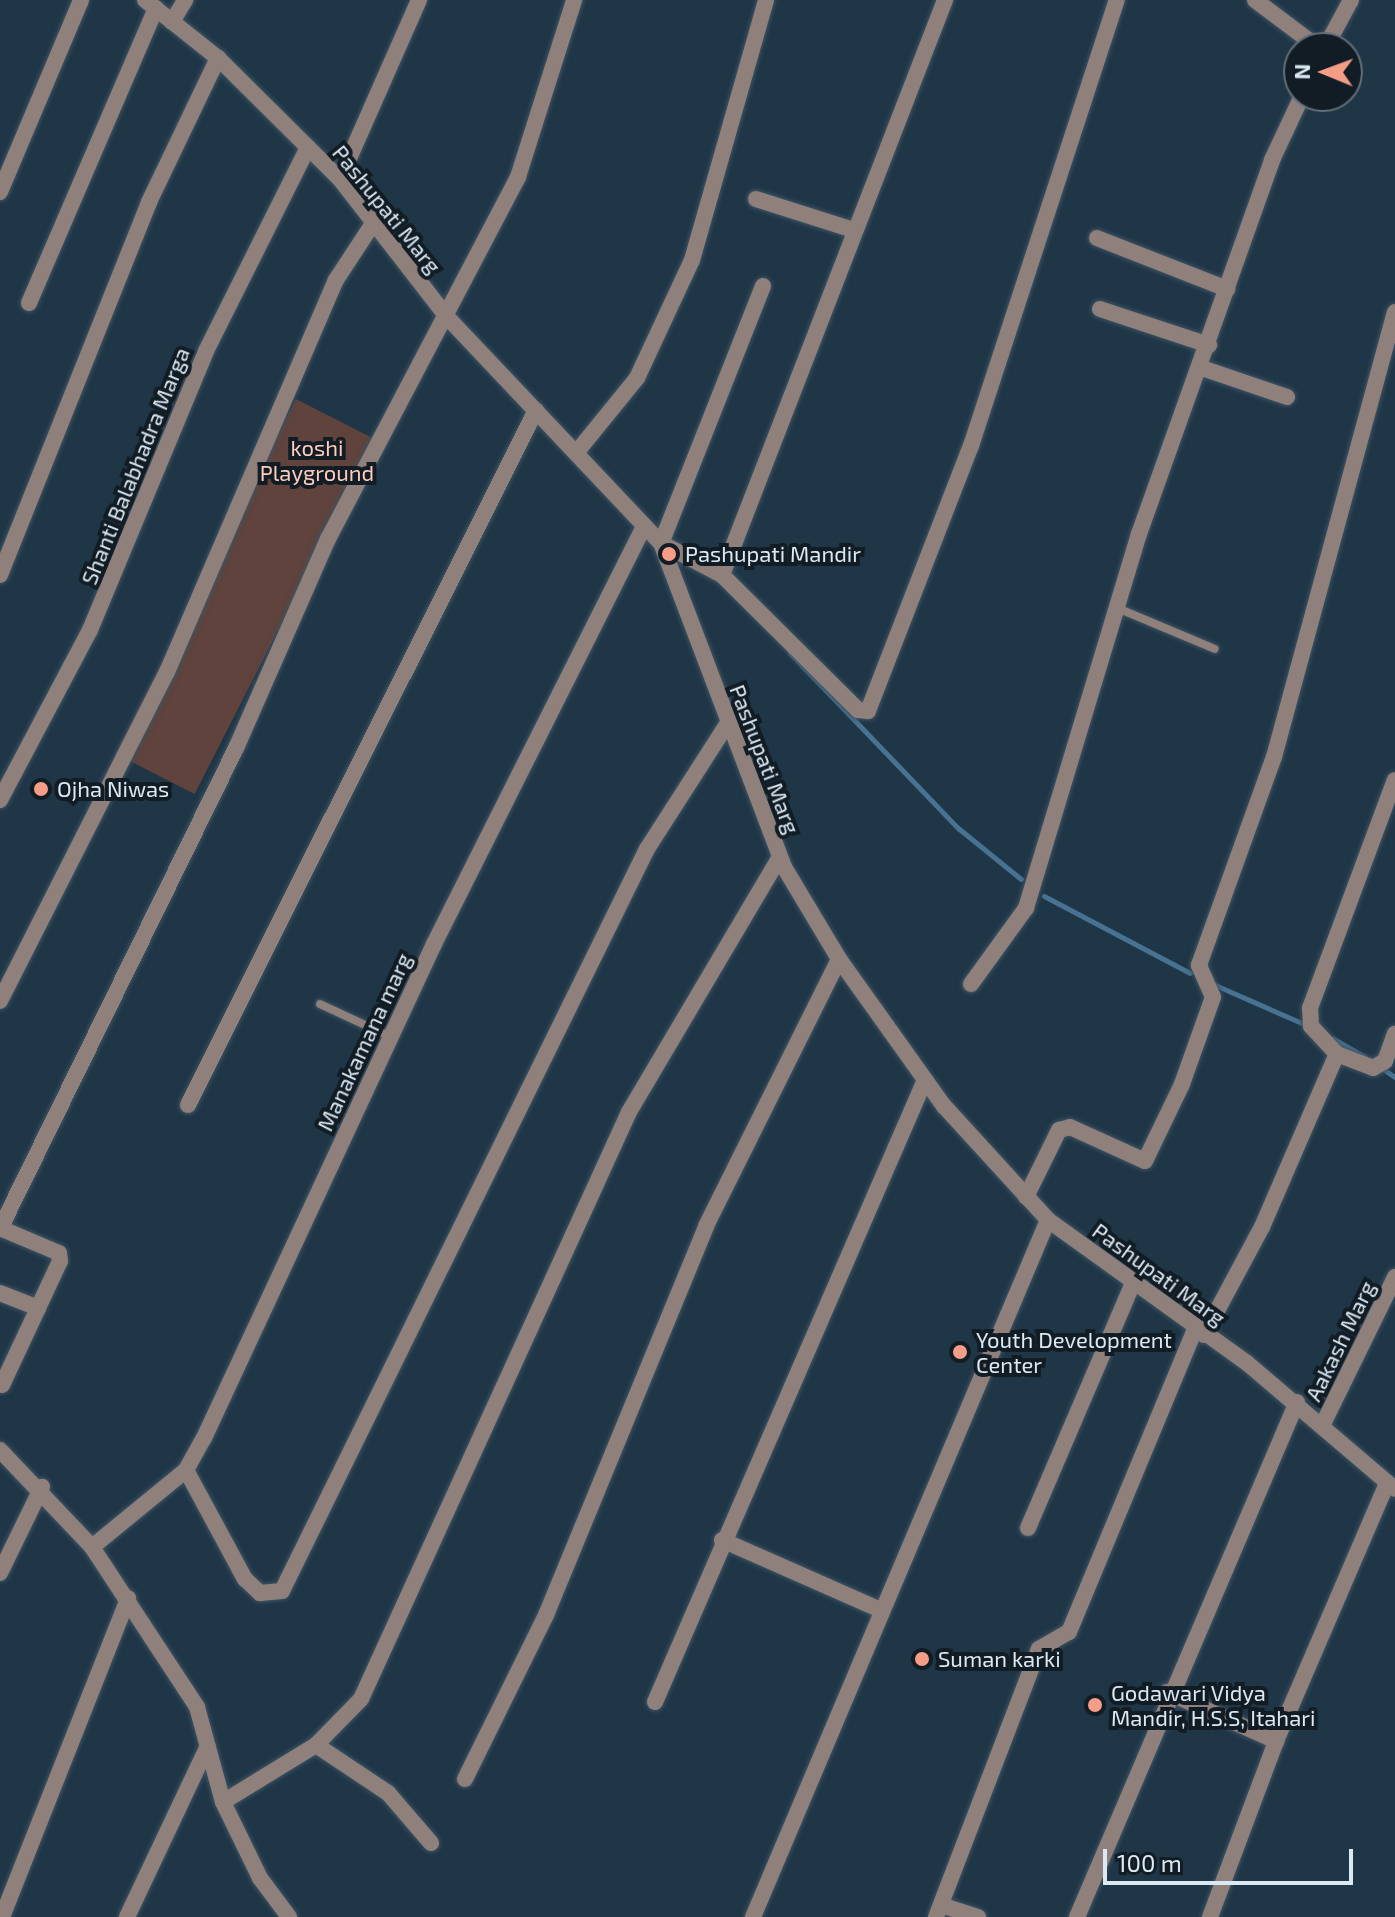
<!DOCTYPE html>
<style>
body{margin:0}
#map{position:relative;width:1395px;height:1917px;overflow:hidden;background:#1f3647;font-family:"Exo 2",sans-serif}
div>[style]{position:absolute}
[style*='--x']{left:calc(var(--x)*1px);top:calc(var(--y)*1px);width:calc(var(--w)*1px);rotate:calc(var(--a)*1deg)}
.green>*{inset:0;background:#5f433c;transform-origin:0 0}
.stream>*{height:5px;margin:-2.5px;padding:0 2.5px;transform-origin:2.5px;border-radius:2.5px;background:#487292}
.roads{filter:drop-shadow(0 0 2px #3d5363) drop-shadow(0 0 2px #3d5363)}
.lane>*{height:8px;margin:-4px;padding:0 4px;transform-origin:4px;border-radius:4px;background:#8f807c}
.street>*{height:16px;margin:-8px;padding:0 8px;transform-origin:8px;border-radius:8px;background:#8f807c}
.dots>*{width:22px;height:22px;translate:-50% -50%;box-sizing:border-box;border:4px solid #121c24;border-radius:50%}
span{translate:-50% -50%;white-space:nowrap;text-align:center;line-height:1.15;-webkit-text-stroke:8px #121c24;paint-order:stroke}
.street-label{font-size:22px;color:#dbe9f4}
.park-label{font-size:22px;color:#fecdbf}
.poi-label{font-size:22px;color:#dbe9f4}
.left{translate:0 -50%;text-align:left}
.north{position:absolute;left:1283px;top:32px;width:80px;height:80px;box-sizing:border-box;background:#121c24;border:2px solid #626e77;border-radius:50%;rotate:271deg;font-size:22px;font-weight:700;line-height:32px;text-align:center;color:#dbe9f4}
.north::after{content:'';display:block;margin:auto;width:28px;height:36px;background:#f49e87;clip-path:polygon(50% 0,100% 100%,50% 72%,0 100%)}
.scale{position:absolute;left:1103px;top:1849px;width:250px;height:36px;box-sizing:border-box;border:4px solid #dbe9f4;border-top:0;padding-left:10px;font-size:24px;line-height:28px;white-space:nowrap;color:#dbe9f4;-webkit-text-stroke:6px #121c24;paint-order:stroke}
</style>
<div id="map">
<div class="green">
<i style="left:296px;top:399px;width:89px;height:398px;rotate:27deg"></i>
</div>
<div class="stream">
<i style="--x:790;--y:653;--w:243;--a:46.2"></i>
<i style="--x:958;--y:828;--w:81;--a:39"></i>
<i style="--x:1044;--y:896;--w:165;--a:27.8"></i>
<i style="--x:1215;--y:985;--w:99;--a:23.7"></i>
<i style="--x:1332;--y:1038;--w:38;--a:30"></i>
<i style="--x:1380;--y:1067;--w:18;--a:34"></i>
</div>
<div class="roads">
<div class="lane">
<i style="--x:1115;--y:607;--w:108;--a:22.8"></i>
<i style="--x:320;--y:1004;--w:78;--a:24.9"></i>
</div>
<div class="street">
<i style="--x:145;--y:0;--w:93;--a:38.5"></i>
<i style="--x:218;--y:58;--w:172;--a:44.8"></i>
<i style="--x:340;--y:179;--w:176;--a:52.2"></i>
<i style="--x:448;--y:318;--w:310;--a:46.6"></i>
<i style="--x:661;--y:543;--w:347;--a:69.2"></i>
<i style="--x:784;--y:867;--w:107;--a:59.1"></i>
<i style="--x:839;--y:959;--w:181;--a:54.5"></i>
<i style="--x:944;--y:1106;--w:154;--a:47.6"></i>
<i style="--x:1048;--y:1220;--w:245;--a:35.7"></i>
<i style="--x:1247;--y:1363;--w:194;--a:40.4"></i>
<i style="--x:1255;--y:0;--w:80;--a:36.9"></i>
<i style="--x:172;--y:22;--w:26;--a:-59"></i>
<i style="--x:1325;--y:48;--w:55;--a:-61.6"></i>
<i style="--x:340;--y:179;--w:196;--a:-66.2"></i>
<i style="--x:0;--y:192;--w:208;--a:-67.1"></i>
<i style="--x:756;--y:199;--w:103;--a:17.6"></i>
<i style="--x:1097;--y:238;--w:140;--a:21.4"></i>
<i style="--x:763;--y:286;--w:277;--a:111.6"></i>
<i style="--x:661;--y:543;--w:69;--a:27.7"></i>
<i style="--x:722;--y:575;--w:192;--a:44.8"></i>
<i style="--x:858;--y:710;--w:10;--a:6"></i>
<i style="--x:868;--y:711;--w:284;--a:-68.8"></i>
<i style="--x:971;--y:446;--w:469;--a:-71.9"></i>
<i style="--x:29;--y:303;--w:321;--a:-66.7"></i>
<i style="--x:1100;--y:309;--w:115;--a:18.3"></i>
<i style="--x:1199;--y:367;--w:93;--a:18.8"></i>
<i style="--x:576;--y:453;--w:97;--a:-50.9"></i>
<i style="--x:637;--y:378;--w:130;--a:-65"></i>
<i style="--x:692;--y:260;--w:270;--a:-74.1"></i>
<i style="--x:0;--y:575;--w:402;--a:-68.2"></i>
<i style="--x:149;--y:202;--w:160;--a:-64.4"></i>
<i style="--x:722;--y:575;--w:617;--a:-68.8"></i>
<i style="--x:0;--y:800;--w:192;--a:-62.1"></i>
<i style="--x:90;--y:630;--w:302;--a:-67.4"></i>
<i style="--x:206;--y:351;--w:228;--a:-63.4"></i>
<i style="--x:971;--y:984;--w:94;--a:-54.1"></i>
<i style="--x:1026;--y:908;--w:391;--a:-73.2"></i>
<i style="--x:1139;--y:534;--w:397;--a:-70.4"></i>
<i style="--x:1272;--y:160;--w:71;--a:-64.9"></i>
<i style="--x:0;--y:1001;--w:369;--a:-63.1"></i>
<i style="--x:167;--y:672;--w:427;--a:-66.7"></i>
<i style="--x:336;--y:280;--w:66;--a:-56.8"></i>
<i style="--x:1337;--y:1054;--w:39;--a:21"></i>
<i style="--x:1373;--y:1068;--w:14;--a:-30"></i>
<i style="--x:1385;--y:1061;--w:29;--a:-70"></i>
<i style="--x:188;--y:1105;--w:777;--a:-63.4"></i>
<i style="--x:1026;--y:1197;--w:75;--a:-63.8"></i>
<i style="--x:1059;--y:1130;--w:11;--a:-15"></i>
<i style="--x:1070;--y:1127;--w:82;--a:24.4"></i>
<i style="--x:1145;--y:1161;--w:85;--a:-64.3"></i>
<i style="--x:1182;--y:1084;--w:92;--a:-70.4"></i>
<i style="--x:1213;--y:997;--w:35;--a:-114"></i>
<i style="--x:1199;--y:965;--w:221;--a:-70.2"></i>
<i style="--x:1274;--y:757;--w:461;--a:-74.8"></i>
<i style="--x:0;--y:1229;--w:538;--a:-63.86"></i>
<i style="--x:237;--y:746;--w:226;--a:-66.3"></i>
<i style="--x:328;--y:539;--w:409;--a:-62.3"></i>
<i style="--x:518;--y:177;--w:186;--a:-72.4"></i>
<i style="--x:0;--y:1293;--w:41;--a:21.5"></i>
<i style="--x:38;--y:1308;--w:52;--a:-64.9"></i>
<i style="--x:60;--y:1261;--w:8;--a:-97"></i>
<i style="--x:59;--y:1253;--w:62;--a:-157.2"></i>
<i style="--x:1204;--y:1335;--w:123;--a:-61.8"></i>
<i style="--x:1262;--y:1227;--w:189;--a:-66.6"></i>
<i style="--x:1337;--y:1054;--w:38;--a:-133"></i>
<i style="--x:1311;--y:1026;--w:18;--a:-93"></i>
<i style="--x:1310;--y:1008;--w:243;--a:-69.6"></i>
<i style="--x:2;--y:1385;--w:85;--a:-64.9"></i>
<i style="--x:1323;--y:1424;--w:164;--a:-63.9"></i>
<i style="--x:0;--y:1450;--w:134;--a:46.5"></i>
<i style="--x:92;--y:1547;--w:191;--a:56.7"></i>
<i style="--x:197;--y:1707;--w:98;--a:74.7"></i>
<i style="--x:223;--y:1802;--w:85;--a:64"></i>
<i style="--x:260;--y:1878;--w:49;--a:53.4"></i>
<i style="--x:186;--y:1470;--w:124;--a:61.6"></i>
<i style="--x:245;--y:1579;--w:21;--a:43"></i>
<i style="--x:260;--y:1593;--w:22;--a:-5"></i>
<i style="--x:282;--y:1591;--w:827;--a:-63.81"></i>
<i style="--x:647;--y:849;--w:150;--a:-57.3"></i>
<i style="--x:1028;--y:1528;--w:267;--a:-66.8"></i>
<i style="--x:722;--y:1540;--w:174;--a:23.8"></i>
<i style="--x:92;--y:1547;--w:122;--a:-39.3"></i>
<i style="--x:186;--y:1470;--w:37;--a:-61"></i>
<i style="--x:204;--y:1438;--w:545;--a:-65.03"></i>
<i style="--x:434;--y:944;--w:467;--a:-63.3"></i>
<i style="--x:0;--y:1573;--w:96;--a:-64"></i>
<i style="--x:1167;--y:1692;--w:120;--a:24.2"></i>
<i style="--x:655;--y:1702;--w:678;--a:-66.54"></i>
<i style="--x:316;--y:1745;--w:87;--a:33.7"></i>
<i style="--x:388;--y:1793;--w:66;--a:49.3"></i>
<i style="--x:465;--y:1779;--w:183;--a:-63.7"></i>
<i style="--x:546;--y:1615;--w:421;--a:-67.6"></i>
<i style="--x:706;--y:1226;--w:298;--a:-63.5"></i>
<i style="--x:223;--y:1802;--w:109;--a:-31.5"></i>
<i style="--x:316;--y:1745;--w:64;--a:-45.6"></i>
<i style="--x:361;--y:1699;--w:645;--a:-65.46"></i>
<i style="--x:629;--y:1112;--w:296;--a:-59.4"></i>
<i style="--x:941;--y:1905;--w:39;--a:18"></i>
<i style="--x:2;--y:1917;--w:343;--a:-68.4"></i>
<i style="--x:127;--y:1917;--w:189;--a:-64.7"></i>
<i style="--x:753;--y:1917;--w:757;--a:-67.06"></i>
<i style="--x:936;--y:1917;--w:287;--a:-69"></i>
<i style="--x:1039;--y:1649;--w:34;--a:-30"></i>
<i style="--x:1069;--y:1632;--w:328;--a:-67.4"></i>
<i style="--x:1077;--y:1917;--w:560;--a:-66.87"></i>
<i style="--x:1210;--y:1917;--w:188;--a:-69.4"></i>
<i style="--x:1276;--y:1741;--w:281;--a:-66.7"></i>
</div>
</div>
<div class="dots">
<i style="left:669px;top:554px;background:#f49e87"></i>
<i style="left:41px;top:789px;background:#f49e87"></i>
<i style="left:960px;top:1352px;background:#f49e87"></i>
<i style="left:922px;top:1659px;background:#f49e87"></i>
<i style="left:1095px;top:1705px;background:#f49e87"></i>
</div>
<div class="street-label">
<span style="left:387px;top:209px;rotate:51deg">Pashupati Marg</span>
<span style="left:135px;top:466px;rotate:-68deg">Shanti Balabhadra Marga</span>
<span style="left:765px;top:759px;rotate:69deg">Pashupati Marg</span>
<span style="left:364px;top:1042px;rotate:-65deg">Manakamana marg</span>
<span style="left:1159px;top:1274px;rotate:36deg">Pashupati Marg</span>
<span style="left:1340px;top:1341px;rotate:-64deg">Aakash Marg</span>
</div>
<div class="park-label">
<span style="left:317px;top:460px">koshi<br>Playground</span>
</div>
<div class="poi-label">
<span class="left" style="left:685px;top:554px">Pashupati Mandir</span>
<span class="left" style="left:57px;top:789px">Ojha Niwas</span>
<span class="left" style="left:976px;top:1352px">Youth Development<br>Center</span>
<span class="left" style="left:938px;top:1659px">Suman karki</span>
<span class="left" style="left:1111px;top:1705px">Godawari Vidya<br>Mandir, H.S.S, Itahari</span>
</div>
<div class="north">N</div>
<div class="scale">100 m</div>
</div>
